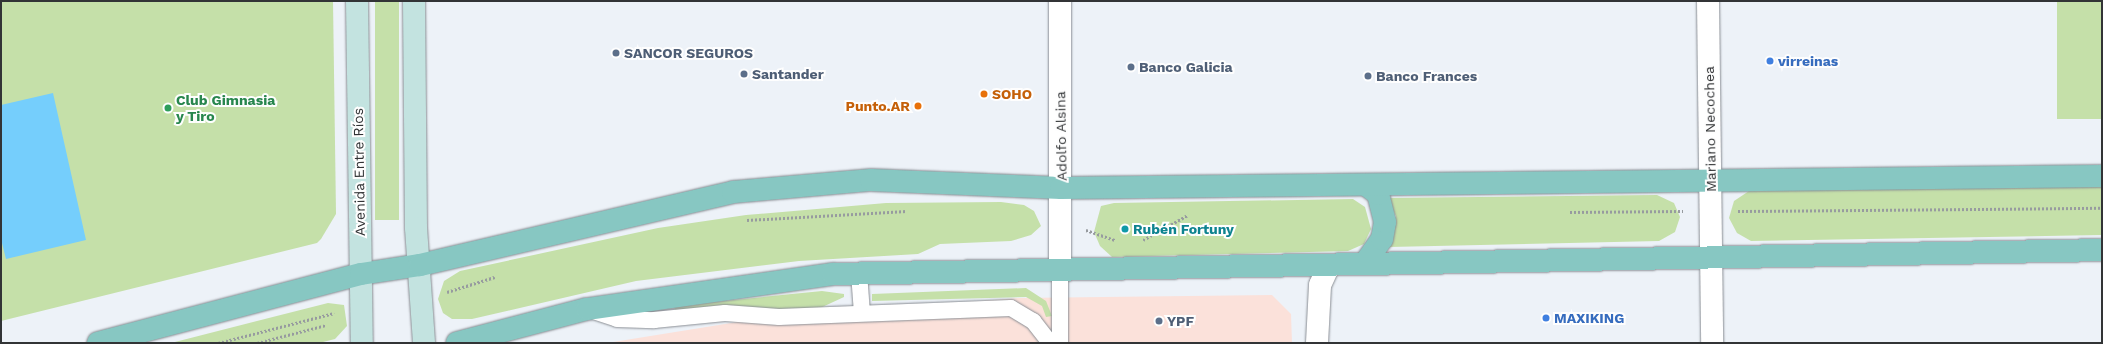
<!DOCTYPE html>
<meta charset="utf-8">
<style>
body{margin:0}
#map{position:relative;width:2103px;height:344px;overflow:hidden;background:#edf2f8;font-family:"Work Sans",sans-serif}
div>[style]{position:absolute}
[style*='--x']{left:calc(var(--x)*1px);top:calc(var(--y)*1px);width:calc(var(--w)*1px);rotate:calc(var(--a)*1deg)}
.commercial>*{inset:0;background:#fbe1da}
.green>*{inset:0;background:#c5e0a9;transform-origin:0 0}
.water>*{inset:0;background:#75cefc}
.path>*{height:2.5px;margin-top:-1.25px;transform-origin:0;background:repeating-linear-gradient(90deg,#979b9f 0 2px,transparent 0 4px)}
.roads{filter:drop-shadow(0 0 1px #8a8e94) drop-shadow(0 0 1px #8a8e94)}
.lane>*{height:16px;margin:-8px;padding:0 8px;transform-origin:8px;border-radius:8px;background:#fff}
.street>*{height:22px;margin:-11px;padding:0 11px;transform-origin:11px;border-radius:11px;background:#fff}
.secondary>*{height:22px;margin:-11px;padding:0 11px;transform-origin:11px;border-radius:11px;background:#c3e3e0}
.primary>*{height:22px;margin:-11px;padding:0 11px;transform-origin:11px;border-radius:11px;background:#87c7c2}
.dots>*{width:11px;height:11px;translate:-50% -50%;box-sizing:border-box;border:2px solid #fefefe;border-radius:50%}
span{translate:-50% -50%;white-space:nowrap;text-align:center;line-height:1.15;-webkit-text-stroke:4px #fefefe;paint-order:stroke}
.service-label{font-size:14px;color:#4e5e75;font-weight:700}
.left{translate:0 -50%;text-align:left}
.shop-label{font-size:14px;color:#366cbe;font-weight:700}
.food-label{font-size:14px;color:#c56008;font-weight:700}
.right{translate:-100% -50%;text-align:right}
.leisure-label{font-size:14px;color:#27864d;font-weight:700}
.street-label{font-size:14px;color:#323436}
.culture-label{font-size:14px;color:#0d838f;font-weight:700}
.frame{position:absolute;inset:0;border:2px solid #323436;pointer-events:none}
</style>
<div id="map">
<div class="commercial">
<i style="clip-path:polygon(1272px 295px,1291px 314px,1292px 343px,607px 343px,756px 319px,1019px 298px)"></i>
</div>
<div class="green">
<i style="clip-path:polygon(1px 1px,333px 1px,336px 214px,321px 239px,317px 243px,1px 321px)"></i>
<i style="left:375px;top:1px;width:24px;height:219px"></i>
<i style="left:2057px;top:1px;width:45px;height:118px"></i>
<i style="clip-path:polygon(2102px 185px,2102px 235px,1751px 241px,1737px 233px,1729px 218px,1734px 201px,1749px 191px)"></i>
<i style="clip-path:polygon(1657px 195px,1674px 203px,1680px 217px,1675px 232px,1659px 241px,1389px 247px,1396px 216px,1387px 198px)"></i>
<i style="clip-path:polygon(1353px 199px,1365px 207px,1371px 229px,1364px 244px,1348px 251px,1112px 257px,1100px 246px,1094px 232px,1101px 206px,1114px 203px)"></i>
<i style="clip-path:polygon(1001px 202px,1024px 205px,1034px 211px,1041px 226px,1031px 235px,1011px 241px,940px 244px,918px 254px,799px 261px,636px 281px,472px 319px,452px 319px,443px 313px,438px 299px,444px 281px,460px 271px,658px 228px,746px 215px,886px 203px)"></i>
<i style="clip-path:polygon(1026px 288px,1046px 301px,1052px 316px,1046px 317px,1042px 306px,1026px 297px,872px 301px,872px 294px)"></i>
<i style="clip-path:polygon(822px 291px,844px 294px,844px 297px,818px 309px,780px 312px,735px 306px,675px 310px,674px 306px)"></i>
<i style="clip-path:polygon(328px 303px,344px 305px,347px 326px,335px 339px,319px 343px,171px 343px)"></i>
</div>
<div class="water">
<i style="clip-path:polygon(53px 93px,86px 240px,6px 259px,1px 239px,1px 105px)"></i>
</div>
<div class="path">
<i style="--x:1738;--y:211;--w:364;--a:-0.5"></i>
<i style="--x:1570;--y:212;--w:113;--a:-0.5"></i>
<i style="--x:747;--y:220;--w:160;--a:-3.2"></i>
<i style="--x:1086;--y:230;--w:31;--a:19"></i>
<i style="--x:1143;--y:240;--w:51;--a:-29.1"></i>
<i style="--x:447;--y:292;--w:50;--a:-17.4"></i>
<i style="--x:218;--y:343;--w:120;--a:-14.5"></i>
<i style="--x:257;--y:343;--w:71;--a:-14.6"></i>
</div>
<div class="roads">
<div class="lane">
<i style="--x:859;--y:273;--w:40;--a:85.7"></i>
<i style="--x:590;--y:310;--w:28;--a:18"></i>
<i style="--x:617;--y:319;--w:37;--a:2"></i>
<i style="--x:654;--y:320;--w:71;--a:-5.6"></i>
<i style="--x:725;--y:313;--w:54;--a:4.2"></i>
<i style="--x:779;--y:317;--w:232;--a:-2.2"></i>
<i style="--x:1011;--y:308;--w:26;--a:31"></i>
<i style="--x:1033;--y:321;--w:28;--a:52"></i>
<i style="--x:1060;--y:343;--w:72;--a:-90"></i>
</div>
<div class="street">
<i style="--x:1060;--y:1;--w:270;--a:90"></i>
<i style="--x:1708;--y:1;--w:342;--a:89.3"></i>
<i style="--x:1317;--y:343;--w:58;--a:-87"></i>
<i style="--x:1320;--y:285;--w:21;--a:-65"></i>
</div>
<div class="secondary">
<i style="--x:357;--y:1;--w:342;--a:89.2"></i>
<i style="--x:414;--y:1;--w:227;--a:89.5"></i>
<i style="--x:416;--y:228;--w:115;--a:86"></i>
</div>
<div class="primary">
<i style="--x:1365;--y:263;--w:29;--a:-55"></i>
<i style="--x:1382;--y:239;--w:17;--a:-80"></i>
<i style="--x:1385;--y:222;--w:29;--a:-104"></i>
<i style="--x:1378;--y:194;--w:15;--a:-143"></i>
<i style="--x:98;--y:343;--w:272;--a:-14.7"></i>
<i style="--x:361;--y:274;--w:60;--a:-8.7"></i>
<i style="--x:420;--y:265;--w:321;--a:-13.1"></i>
<i style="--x:733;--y:192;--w:139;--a:-5"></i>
<i style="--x:871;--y:180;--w:190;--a:2.4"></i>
<i style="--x:1061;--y:188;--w:1041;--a:-0.66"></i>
<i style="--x:457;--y:343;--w:134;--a:-14.7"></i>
<i style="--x:587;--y:309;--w:248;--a:-8.1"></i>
<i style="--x:833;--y:274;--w:1269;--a:-1.08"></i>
</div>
</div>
<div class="dots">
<i style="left:616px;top:53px;background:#5c6f8a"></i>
<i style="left:1770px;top:61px;background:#3f7fe0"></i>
<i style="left:1131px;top:67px;background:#5c6f8a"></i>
<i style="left:744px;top:74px;background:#5c6f8a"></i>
<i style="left:1368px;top:76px;background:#5c6f8a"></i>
<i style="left:984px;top:94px;background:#e8710a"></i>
<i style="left:918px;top:106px;background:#e8710a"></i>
<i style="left:168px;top:108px;background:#2e9e5b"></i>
<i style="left:1125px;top:229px;background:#0f9aa8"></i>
<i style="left:1546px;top:318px;background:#3f7fe0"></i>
<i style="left:1159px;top:321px;background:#5c6f8a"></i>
</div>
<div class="service-label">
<span class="left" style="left:624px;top:53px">SANCOR SEGUROS</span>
<span class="left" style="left:1139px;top:67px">Banco Galicia</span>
<span class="left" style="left:752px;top:74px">Santander</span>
<span class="left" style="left:1376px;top:76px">Banco Frances</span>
<span class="left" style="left:1167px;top:321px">YPF</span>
</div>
<div class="shop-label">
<span class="left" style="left:1778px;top:61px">virreinas</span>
<span class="left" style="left:1554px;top:318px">MAXIKING</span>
</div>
<div class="food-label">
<span class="left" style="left:992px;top:94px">SOHO</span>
<span class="right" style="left:910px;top:106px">Punto.AR</span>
</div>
<div class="leisure-label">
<span class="left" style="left:176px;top:108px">Club Gimnasia<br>y Tiro</span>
</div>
<div class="street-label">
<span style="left:1710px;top:129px;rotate:-91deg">Mariano Necochea</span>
<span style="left:1061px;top:136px;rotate:-91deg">Adolfo Alsina</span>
<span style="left:359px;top:172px;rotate:-91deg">Avenida Entre Ríos</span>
</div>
<div class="culture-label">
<span class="left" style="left:1133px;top:229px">Rubén Fortuny</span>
</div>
<div class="frame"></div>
</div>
